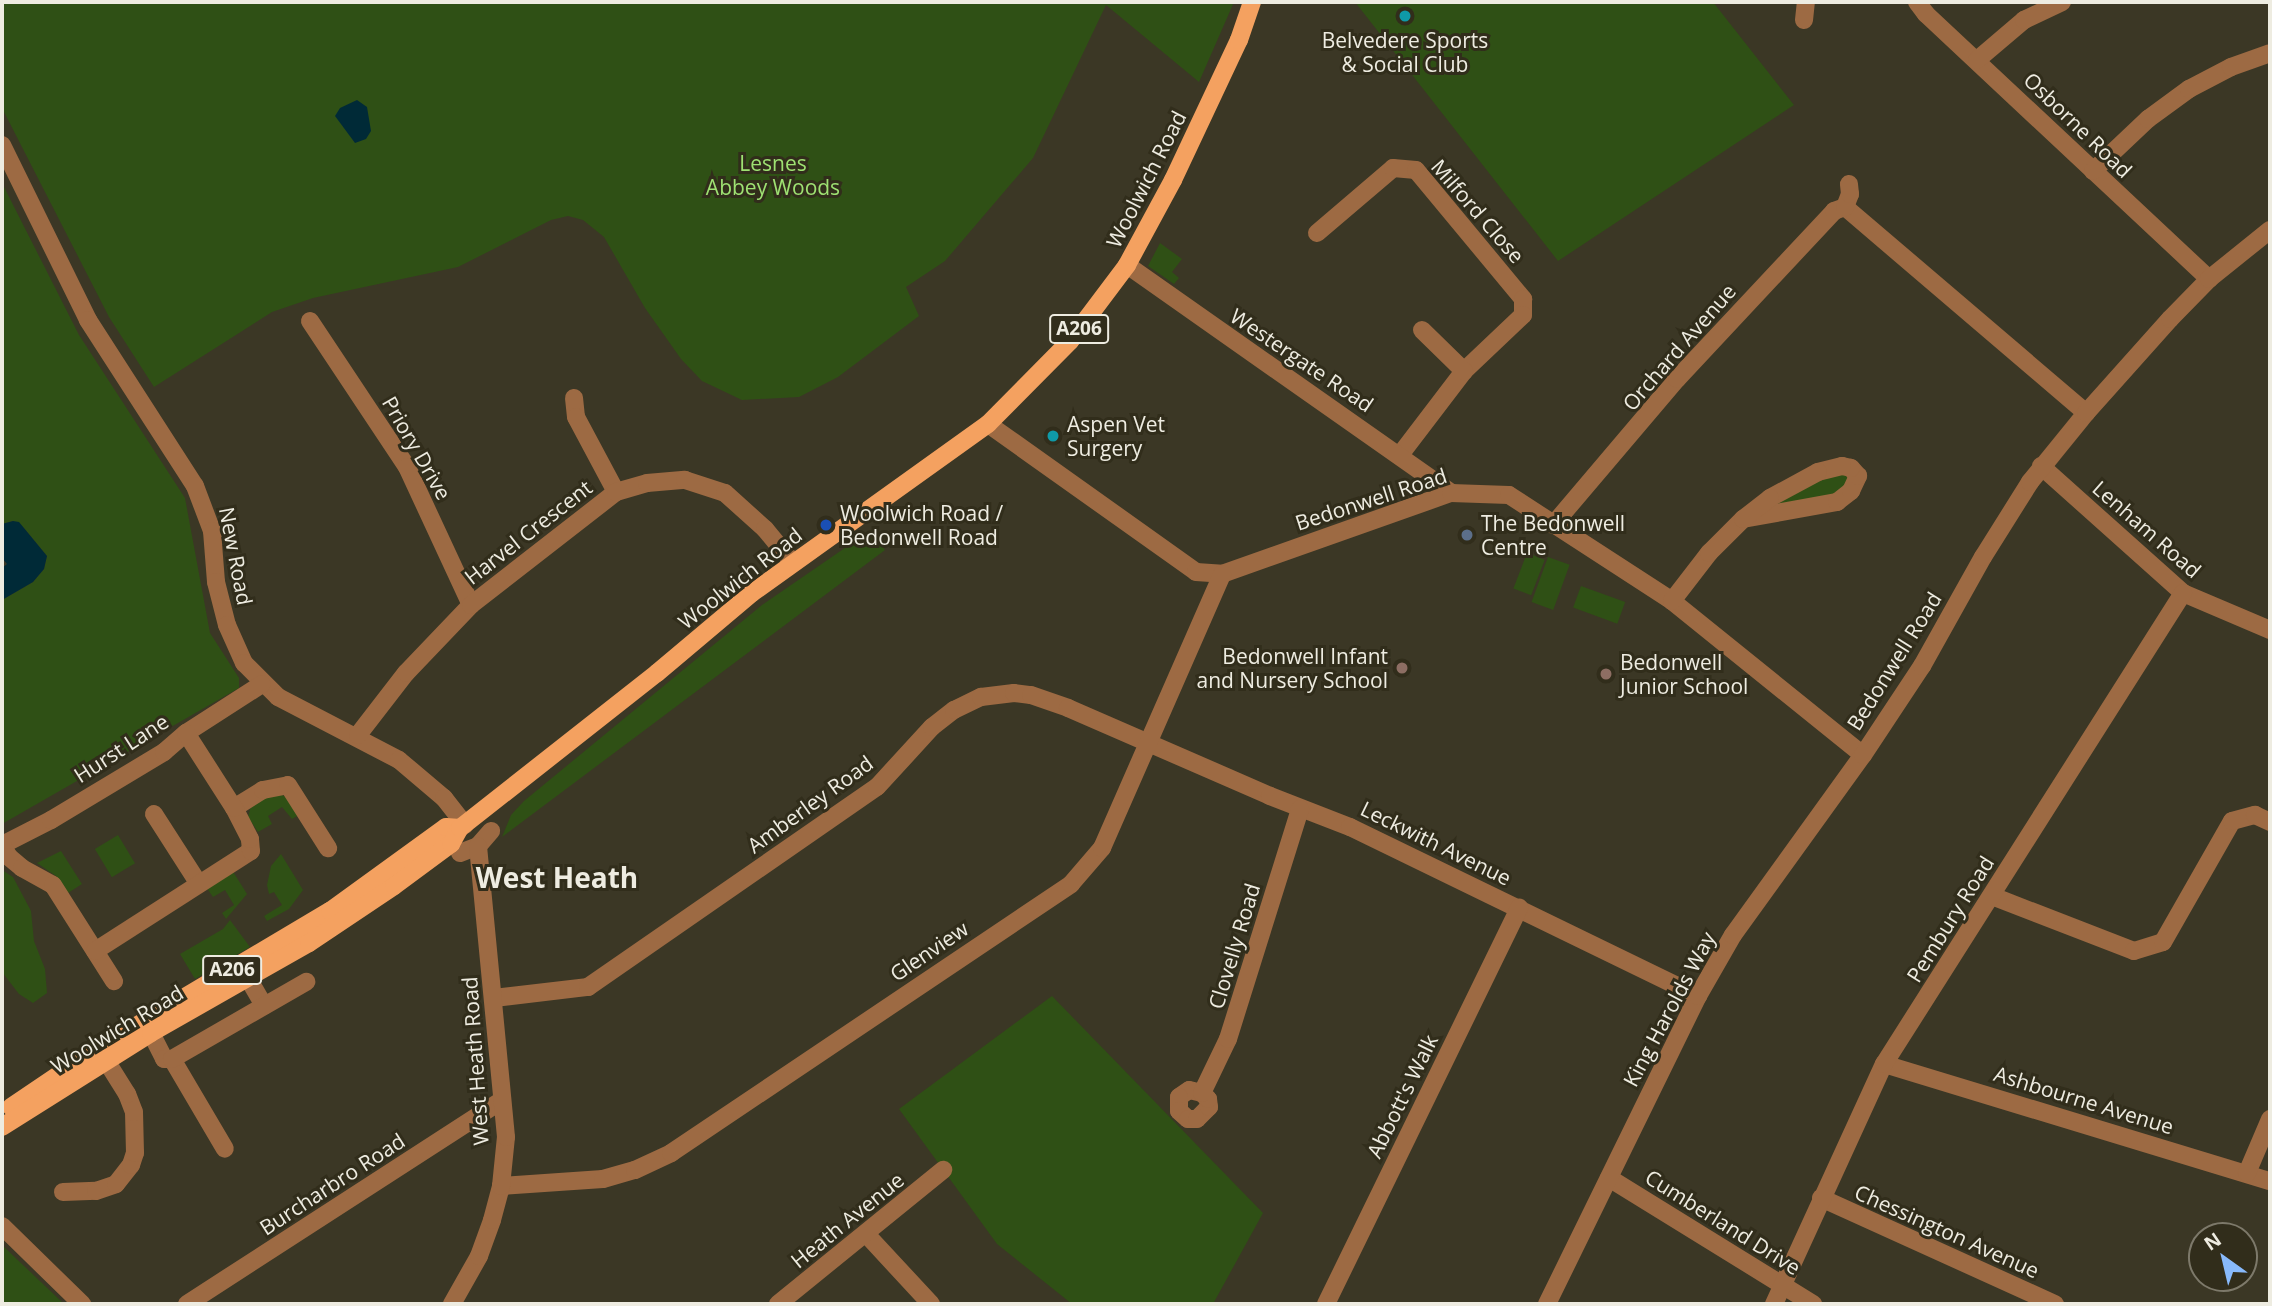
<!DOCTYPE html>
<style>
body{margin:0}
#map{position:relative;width:2272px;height:1306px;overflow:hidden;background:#3b3725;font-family:"Open Sans",sans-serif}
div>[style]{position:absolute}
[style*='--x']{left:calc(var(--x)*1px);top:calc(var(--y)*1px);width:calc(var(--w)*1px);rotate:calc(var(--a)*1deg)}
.green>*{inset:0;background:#2f5015;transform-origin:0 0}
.water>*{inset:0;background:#002a37}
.minor>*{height:18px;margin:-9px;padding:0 9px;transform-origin:9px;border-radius:9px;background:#9d6a43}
.major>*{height:18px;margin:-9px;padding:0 9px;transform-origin:9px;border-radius:9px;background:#f4a160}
.dots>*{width:19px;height:19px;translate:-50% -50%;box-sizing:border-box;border:4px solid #312d1b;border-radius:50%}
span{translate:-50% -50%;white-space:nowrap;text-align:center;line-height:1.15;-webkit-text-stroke:6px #312d1b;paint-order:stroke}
.shield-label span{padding:2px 5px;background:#312d1b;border:2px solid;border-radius:5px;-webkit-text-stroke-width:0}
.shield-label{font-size:19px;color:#eeece1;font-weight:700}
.poi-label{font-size:21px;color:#eeece1}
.left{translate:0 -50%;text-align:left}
.right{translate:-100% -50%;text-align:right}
.street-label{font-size:21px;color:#eeece1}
.park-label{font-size:21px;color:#9ee172}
.district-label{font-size:28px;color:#eeece1;font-weight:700}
.frame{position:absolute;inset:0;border:4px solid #eeece1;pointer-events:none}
.north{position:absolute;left:2188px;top:1222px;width:70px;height:70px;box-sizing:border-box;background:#312d1b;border:2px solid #7d796a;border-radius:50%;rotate:326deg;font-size:19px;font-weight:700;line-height:28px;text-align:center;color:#eeece1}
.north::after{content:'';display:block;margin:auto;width:24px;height:32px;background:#88bafc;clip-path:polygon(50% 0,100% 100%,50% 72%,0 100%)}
</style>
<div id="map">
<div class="green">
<i style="clip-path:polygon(2px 2px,1234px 2px,1199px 82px,1106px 5px,1033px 158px,945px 261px,906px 287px,919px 316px,838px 377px,799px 397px,742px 400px,702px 381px,681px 359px,645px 308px,604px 237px,583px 220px,568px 216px,551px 220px,458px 267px,313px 298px,272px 312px,154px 387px,109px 317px,2px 108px)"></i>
<i style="clip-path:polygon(1355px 2px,1713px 2px,1794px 105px,1558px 261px)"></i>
<i style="clip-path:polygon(2px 183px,79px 335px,185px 498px,210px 633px,239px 678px,239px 688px,2px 824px,2px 600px,33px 582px,44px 569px,47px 556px,23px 527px,13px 521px,2px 524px)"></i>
<i style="clip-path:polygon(1160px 243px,1182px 259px,1172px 272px,1179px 278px,1174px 284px,1148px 266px)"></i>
<i style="clip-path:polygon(1841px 473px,1848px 477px,1849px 481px,1837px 496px,1766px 511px,1809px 485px)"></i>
<i style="clip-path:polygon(871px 530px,885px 550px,502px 837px,511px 815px,524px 801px,762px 605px)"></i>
<i style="left:1527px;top:553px;width:19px;height:38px;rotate:21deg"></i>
<i style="left:1548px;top:557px;width:23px;height:48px;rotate:20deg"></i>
<i style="left:1581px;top:586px;width:47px;height:23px;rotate:20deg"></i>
<i style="clip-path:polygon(280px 794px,286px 797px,299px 815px,292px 819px,282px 807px,268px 816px,272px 824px,258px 832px,248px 817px,251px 806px,267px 796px)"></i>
<i style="left:118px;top:835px;width:33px;height:27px;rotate:59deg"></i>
<i style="clip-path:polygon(61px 851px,82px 884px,68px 893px,56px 876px,37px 863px)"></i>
<i style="clip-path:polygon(281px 854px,303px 890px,289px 909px,267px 921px,264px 916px,282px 905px,274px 892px,269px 894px,267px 885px,271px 866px)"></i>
<i style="clip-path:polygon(2px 870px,13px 877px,31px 911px,34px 941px,45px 969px,47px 993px,33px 1003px,19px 994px,2px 972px)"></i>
<i style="clip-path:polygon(232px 870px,247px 894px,226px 919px,222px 913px,234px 905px,225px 890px,213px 897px,206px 887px)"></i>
<i style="clip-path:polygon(230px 920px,250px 947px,195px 979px,180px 954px,223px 929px)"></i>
<i style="clip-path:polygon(1052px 996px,1263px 1213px,1213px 1304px,1072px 1304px,997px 1244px,899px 1109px)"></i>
<i style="clip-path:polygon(2px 1245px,64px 1304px,2px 1304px)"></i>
</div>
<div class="water">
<i style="clip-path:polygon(357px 100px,367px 107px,371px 131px,366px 139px,355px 143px,335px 116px,340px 108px)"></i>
<i style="clip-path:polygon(13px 521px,19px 522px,47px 556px,44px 569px,33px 582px,2px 600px,2px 568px,7px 564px,2px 558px,2px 524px)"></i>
</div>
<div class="minor">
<i style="--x:1917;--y:2;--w:15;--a:53"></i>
<i style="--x:1926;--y:14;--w:388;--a:43.1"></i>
<i style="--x:1804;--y:20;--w:18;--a:-84"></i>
<i style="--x:1977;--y:60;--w:62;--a:-40.4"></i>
<i style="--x:2024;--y:20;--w:42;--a:-25.3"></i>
<i style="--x:2;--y:145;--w:195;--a:63.8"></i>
<i style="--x:88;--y:320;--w:197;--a:57.2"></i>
<i style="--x:195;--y:486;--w:48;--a:69.3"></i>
<i style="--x:212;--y:531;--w:51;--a:85.5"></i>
<i style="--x:216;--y:582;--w:44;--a:75.7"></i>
<i style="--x:227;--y:625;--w:42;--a:65.9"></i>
<i style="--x:244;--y:663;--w:48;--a:45"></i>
<i style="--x:278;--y:697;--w:136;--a:27.5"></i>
<i style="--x:399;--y:760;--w:59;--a:40.2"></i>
<i style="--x:444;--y:798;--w:34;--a:52"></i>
<i style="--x:2093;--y:171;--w:76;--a:-43.4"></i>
<i style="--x:2148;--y:119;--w:51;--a:-36.2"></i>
<i style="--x:2189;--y:89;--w:47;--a:-27.6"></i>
<i style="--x:2231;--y:67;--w:41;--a:-19.7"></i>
<i style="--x:1845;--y:207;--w:317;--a:40.5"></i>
<i style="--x:1317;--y:233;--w:100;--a:-40.5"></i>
<i style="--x:1393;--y:168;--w:23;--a:5"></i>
<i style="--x:1416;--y:170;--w:168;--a:50.3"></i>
<i style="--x:1523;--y:299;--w:16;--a:90"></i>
<i style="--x:1523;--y:315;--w:81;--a:136.5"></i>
<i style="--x:1464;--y:371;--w:106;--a:127.3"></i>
<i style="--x:1127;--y:265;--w:396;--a:35.1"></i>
<i style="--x:310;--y:321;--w:175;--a:56.4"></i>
<i style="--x:407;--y:467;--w:152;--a:65.1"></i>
<i style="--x:1422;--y:330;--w:59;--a:44.3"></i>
<i style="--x:574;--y:398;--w:19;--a:84"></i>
<i style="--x:576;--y:417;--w:85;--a:61.9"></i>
<i style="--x:988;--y:424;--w:255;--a:35.4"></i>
<i style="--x:1196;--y:572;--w:26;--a:4"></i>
<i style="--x:1222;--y:574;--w:243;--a:-19.5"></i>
<i style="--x:1451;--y:493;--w:58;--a:2"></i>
<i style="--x:1509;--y:495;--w:194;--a:33"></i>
<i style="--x:1672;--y:601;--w:245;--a:38.9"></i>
<i style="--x:2041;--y:466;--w:191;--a:41.8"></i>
<i style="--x:2183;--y:593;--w:95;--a:23"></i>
<i style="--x:1553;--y:525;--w:192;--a:-49.7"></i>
<i style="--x:1677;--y:379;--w:230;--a:-46.9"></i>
<i style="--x:1834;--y:211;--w:12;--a:-20"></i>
<i style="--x:1845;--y:207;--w:14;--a:-69"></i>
<i style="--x:1850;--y:194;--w:10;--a:-96"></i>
<i style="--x:1672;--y:601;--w:61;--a:-52.4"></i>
<i style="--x:1709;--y:553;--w:48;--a:-45"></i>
<i style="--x:1743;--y:519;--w:96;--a:-10.3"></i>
<i style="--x:1837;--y:502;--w:18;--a:-38"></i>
<i style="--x:1851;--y:491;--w:17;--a:-65"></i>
<i style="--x:1858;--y:476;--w:11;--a:-131"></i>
<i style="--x:1851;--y:468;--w:9;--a:-167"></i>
<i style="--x:1842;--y:466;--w:25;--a:166"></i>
<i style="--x:1818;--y:472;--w:55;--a:151.6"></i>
<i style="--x:1770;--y:498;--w:34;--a:142"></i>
<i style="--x:358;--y:735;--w:78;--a:-52.3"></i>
<i style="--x:406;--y:673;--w:94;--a:-46.3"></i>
<i style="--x:471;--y:605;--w:184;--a:-37.9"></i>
<i style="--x:616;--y:492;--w:32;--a:-16"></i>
<i style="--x:647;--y:483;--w:38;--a:-5"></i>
<i style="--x:685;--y:480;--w:42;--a:18"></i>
<i style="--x:725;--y:493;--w:54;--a:42"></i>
<i style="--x:765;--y:529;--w:44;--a:50.5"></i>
<i style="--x:234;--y:808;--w:34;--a:-32"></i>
<i style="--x:263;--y:790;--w:25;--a:-11"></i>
<i style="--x:288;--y:785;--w:75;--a:57.6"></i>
<i style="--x:154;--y:814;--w:83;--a:57.3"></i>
<i style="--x:2;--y:845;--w:55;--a:-27"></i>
<i style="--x:51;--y:820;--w:132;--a:-31"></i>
<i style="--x:164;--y:752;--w:29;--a:-41"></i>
<i style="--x:186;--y:733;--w:90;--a:-32.8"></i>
<i style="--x:2;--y:845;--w:14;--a:60"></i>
<i style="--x:9;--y:857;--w:17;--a:40"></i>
<i style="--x:22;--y:868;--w:35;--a:29"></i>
<i style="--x:53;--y:885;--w:114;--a:57.6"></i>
<i style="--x:460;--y:853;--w:19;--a:-21"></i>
<i style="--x:478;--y:846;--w:20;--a:-49"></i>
<i style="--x:1992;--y:896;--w:152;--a:21.2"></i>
<i style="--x:2134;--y:951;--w:30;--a:-17"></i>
<i style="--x:2163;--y:942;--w:139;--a:-60.3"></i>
<i style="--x:2232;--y:821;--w:24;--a:-15"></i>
<i style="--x:2255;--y:815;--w:17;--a:25"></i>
<i style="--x:95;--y:951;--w:185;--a:-32.7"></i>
<i style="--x:251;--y:851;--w:12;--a:-95"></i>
<i style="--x:250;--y:839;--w:35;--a:-117"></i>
<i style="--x:234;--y:808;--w:89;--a:-122.6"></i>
<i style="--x:248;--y:978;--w:32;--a:60"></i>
<i style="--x:494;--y:998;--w:95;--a:-6.7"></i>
<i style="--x:588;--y:987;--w:351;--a:-34.7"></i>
<i style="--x:877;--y:787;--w:81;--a:-47.5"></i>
<i style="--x:932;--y:727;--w:28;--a:-38"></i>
<i style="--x:954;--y:710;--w:30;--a:-26"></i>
<i style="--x:981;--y:697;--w:33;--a:-7"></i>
<i style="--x:1014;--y:693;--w:17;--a:7"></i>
<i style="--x:1031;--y:695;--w:39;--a:19"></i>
<i style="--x:1068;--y:708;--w:220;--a:23.5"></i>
<i style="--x:1270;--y:796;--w:86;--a:21.2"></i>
<i style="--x:1350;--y:827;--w:387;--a:25.9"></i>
<i style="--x:151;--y:1033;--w:29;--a:63"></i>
<i style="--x:164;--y:1059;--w:8;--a:0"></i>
<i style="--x:172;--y:1059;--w:104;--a:59.5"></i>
<i style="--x:172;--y:1059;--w:155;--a:-29.9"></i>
<i style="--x:1884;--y:1064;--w:403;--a:16.9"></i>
<i style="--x:1202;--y:1093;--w:13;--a:-167"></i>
<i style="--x:1189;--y:1090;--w:12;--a:145"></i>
<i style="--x:1179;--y:1097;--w:14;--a:90"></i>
<i style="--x:1179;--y:1111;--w:12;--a:42"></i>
<i style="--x:1188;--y:1119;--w:9;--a:0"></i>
<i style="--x:1197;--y:1119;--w:17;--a:-45"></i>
<i style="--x:1209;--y:1107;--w:8;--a:-97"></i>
<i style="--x:1208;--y:1099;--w:8;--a:-135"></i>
<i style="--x:1202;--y:1093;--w:60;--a:-64.3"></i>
<i style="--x:1228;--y:1039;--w:241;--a:-72.6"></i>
<i style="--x:2247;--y:1173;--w:59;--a:-66.9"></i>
<i style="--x:1609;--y:1178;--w:240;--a:31.7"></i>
<i style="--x:501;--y:1186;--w:102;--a:-3.9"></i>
<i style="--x:603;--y:1179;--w:33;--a:-16"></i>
<i style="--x:635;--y:1170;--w:40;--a:-25"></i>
<i style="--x:671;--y:1153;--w:482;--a:-33.9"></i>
<i style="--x:1071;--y:884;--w:48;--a:-49.3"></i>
<i style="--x:1102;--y:848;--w:299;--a:-66.3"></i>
<i style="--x:63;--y:1192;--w:33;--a:-2"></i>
<i style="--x:96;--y:1191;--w:21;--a:-19"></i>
<i style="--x:116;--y:1184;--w:24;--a:-52"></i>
<i style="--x:131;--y:1165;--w:13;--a:-72"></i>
<i style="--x:135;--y:1153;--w:41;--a:-91.4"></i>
<i style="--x:134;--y:1112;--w:19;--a:-111"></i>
<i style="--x:127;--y:1094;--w:39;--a:-122"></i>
<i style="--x:1821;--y:1198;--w:257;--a:24.4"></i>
<i style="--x:2;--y:1226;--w:112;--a:44.3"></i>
<i style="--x:867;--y:1235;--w:94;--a:47.2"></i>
<i style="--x:187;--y:1304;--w:374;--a:-32.9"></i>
<i style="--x:452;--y:1304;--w:55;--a:-60.6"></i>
<i style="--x:479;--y:1256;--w:38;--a:-70"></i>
<i style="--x:492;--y:1220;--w:35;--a:-75"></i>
<i style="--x:501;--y:1186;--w:49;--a:-84.2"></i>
<i style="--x:506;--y:1137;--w:292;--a:-95.5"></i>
<i style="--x:778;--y:1304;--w:213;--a:-39.1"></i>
<i style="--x:1326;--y:1304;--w:441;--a:-64"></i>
<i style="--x:1547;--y:1304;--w:343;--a:-63.9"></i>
<i style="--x:1698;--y:996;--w:70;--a:-60.2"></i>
<i style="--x:1733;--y:935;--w:222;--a:-54.2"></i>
<i style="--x:1863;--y:755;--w:107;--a:-56.5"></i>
<i style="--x:1922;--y:666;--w:125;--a:-60.8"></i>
<i style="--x:1983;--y:557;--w:89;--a:-57.9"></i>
<i style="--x:2030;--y:482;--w:89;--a:-50.9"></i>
<i style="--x:2086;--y:413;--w:126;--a:-48.2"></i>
<i style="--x:2170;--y:319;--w:56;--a:-45.7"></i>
<i style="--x:2209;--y:279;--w:78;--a:-38.8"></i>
<i style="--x:1774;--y:1304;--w:264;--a:-65.4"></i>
<i style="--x:1884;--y:1064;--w:558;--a:-57.59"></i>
</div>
<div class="major">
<i style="--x:11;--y:1107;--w:100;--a:-34"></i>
<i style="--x:94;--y:1051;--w:274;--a:-30.7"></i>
<i style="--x:330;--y:911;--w:143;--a:-35.9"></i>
<i style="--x:446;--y:827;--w:14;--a:4"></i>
<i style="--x:2;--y:1127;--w:176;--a:-32.2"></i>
<i style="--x:151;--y:1033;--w:182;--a:-29.7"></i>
<i style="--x:309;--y:943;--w:102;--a:-33.8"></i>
<i style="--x:394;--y:886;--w:71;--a:-36.4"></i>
<i style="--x:451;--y:844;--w:18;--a:-61"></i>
<i style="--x:460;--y:828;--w:251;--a:-38.2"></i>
<i style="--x:657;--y:673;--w:124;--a:-40.1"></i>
<i style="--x:752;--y:593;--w:290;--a:-35.6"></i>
<i style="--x:988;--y:424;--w:117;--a:-45.3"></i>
<i style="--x:1070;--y:341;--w:95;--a:-53.1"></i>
<i style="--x:1127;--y:265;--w:97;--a:-61.6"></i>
<i style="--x:1173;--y:180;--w:155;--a:-64.8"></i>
<i style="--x:1239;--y:40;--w:40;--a:-71.1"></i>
</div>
<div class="dots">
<i style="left:1405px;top:16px;background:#0f9aa8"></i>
<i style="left:1053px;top:436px;background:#0f9aa8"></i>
<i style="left:826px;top:525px;background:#1a4fb4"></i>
<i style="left:1467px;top:535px;background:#5c6f8a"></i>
<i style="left:1402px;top:668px;background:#8d6e63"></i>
<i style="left:1606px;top:674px;background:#8d6e63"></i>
</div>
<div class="shield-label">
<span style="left:1079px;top:329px">A206</span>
<span style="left:232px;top:970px">A206</span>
</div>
<div class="poi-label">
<span style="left:1405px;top:52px">Belvedere Sports<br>&amp; Social Club</span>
<span class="left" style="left:1067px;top:436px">Aspen Vet<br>Surgery</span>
<span class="left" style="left:840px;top:525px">Woolwich Road /<br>Bedonwell Road</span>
<span class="left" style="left:1481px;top:535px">The Bedonwell<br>Centre</span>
<span class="right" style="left:1388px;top:668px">Bedonwell Infant<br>and Nursery School</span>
<span class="left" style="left:1620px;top:674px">Bedonwell<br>Junior School</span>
</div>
<div class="street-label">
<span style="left:2078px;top:125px;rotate:44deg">Osborne Road</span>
<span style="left:1146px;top:179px;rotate:-63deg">Woolwich Road</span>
<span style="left:1478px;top:211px;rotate:49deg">Milford Close</span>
<span style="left:1679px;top:347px;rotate:-49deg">Orchard Avenue</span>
<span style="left:1302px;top:360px;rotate:34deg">Westergate Road</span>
<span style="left:417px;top:448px;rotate:60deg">Priory Drive</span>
<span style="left:1371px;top:499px;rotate:-18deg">Bedonwell Road</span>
<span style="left:2147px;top:529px;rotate:41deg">Lenham Road</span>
<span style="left:528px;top:532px;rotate:-38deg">Harvel Crescent</span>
<span style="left:236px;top:556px;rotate:79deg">New Road</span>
<span style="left:740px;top:578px;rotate:-38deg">Woolwich Road</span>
<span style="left:1894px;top:661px;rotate:-58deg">Bedonwell Road</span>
<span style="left:121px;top:748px;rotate:-33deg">Hurst Lane</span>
<span style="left:810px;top:804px;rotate:-36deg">Amberley Road</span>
<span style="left:1436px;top:843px;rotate:26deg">Leckwith Avenue</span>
<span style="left:1950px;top:919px;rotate:-58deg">Pembury Road</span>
<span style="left:1234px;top:946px;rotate:-73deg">Clovelly Road</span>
<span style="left:929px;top:951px;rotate:-34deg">Glenview</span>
<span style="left:1669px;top:1009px;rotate:-62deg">King Harolds Way</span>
<span style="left:117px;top:1029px;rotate:-31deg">Woolwich Road</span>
<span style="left:475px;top:1061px;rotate:-94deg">West Heath Road</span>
<span style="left:1402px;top:1096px;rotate:-64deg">Abbott's Walk</span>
<span style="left:2084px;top:1100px;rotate:17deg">Ashbourne Avenue</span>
<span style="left:332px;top:1184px;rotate:-33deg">Burcharbro Road</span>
<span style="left:847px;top:1220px;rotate:-39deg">Heath Avenue</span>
<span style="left:1723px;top:1222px;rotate:32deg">Cumberland Drive</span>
<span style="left:1947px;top:1231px;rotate:24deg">Chessington Avenue</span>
</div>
<div class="park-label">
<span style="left:773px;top:175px">Lesnes<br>Abbey Woods</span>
</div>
<div class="district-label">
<span style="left:557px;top:877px">West Heath</span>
</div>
<div class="frame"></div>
<div class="north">N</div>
</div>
